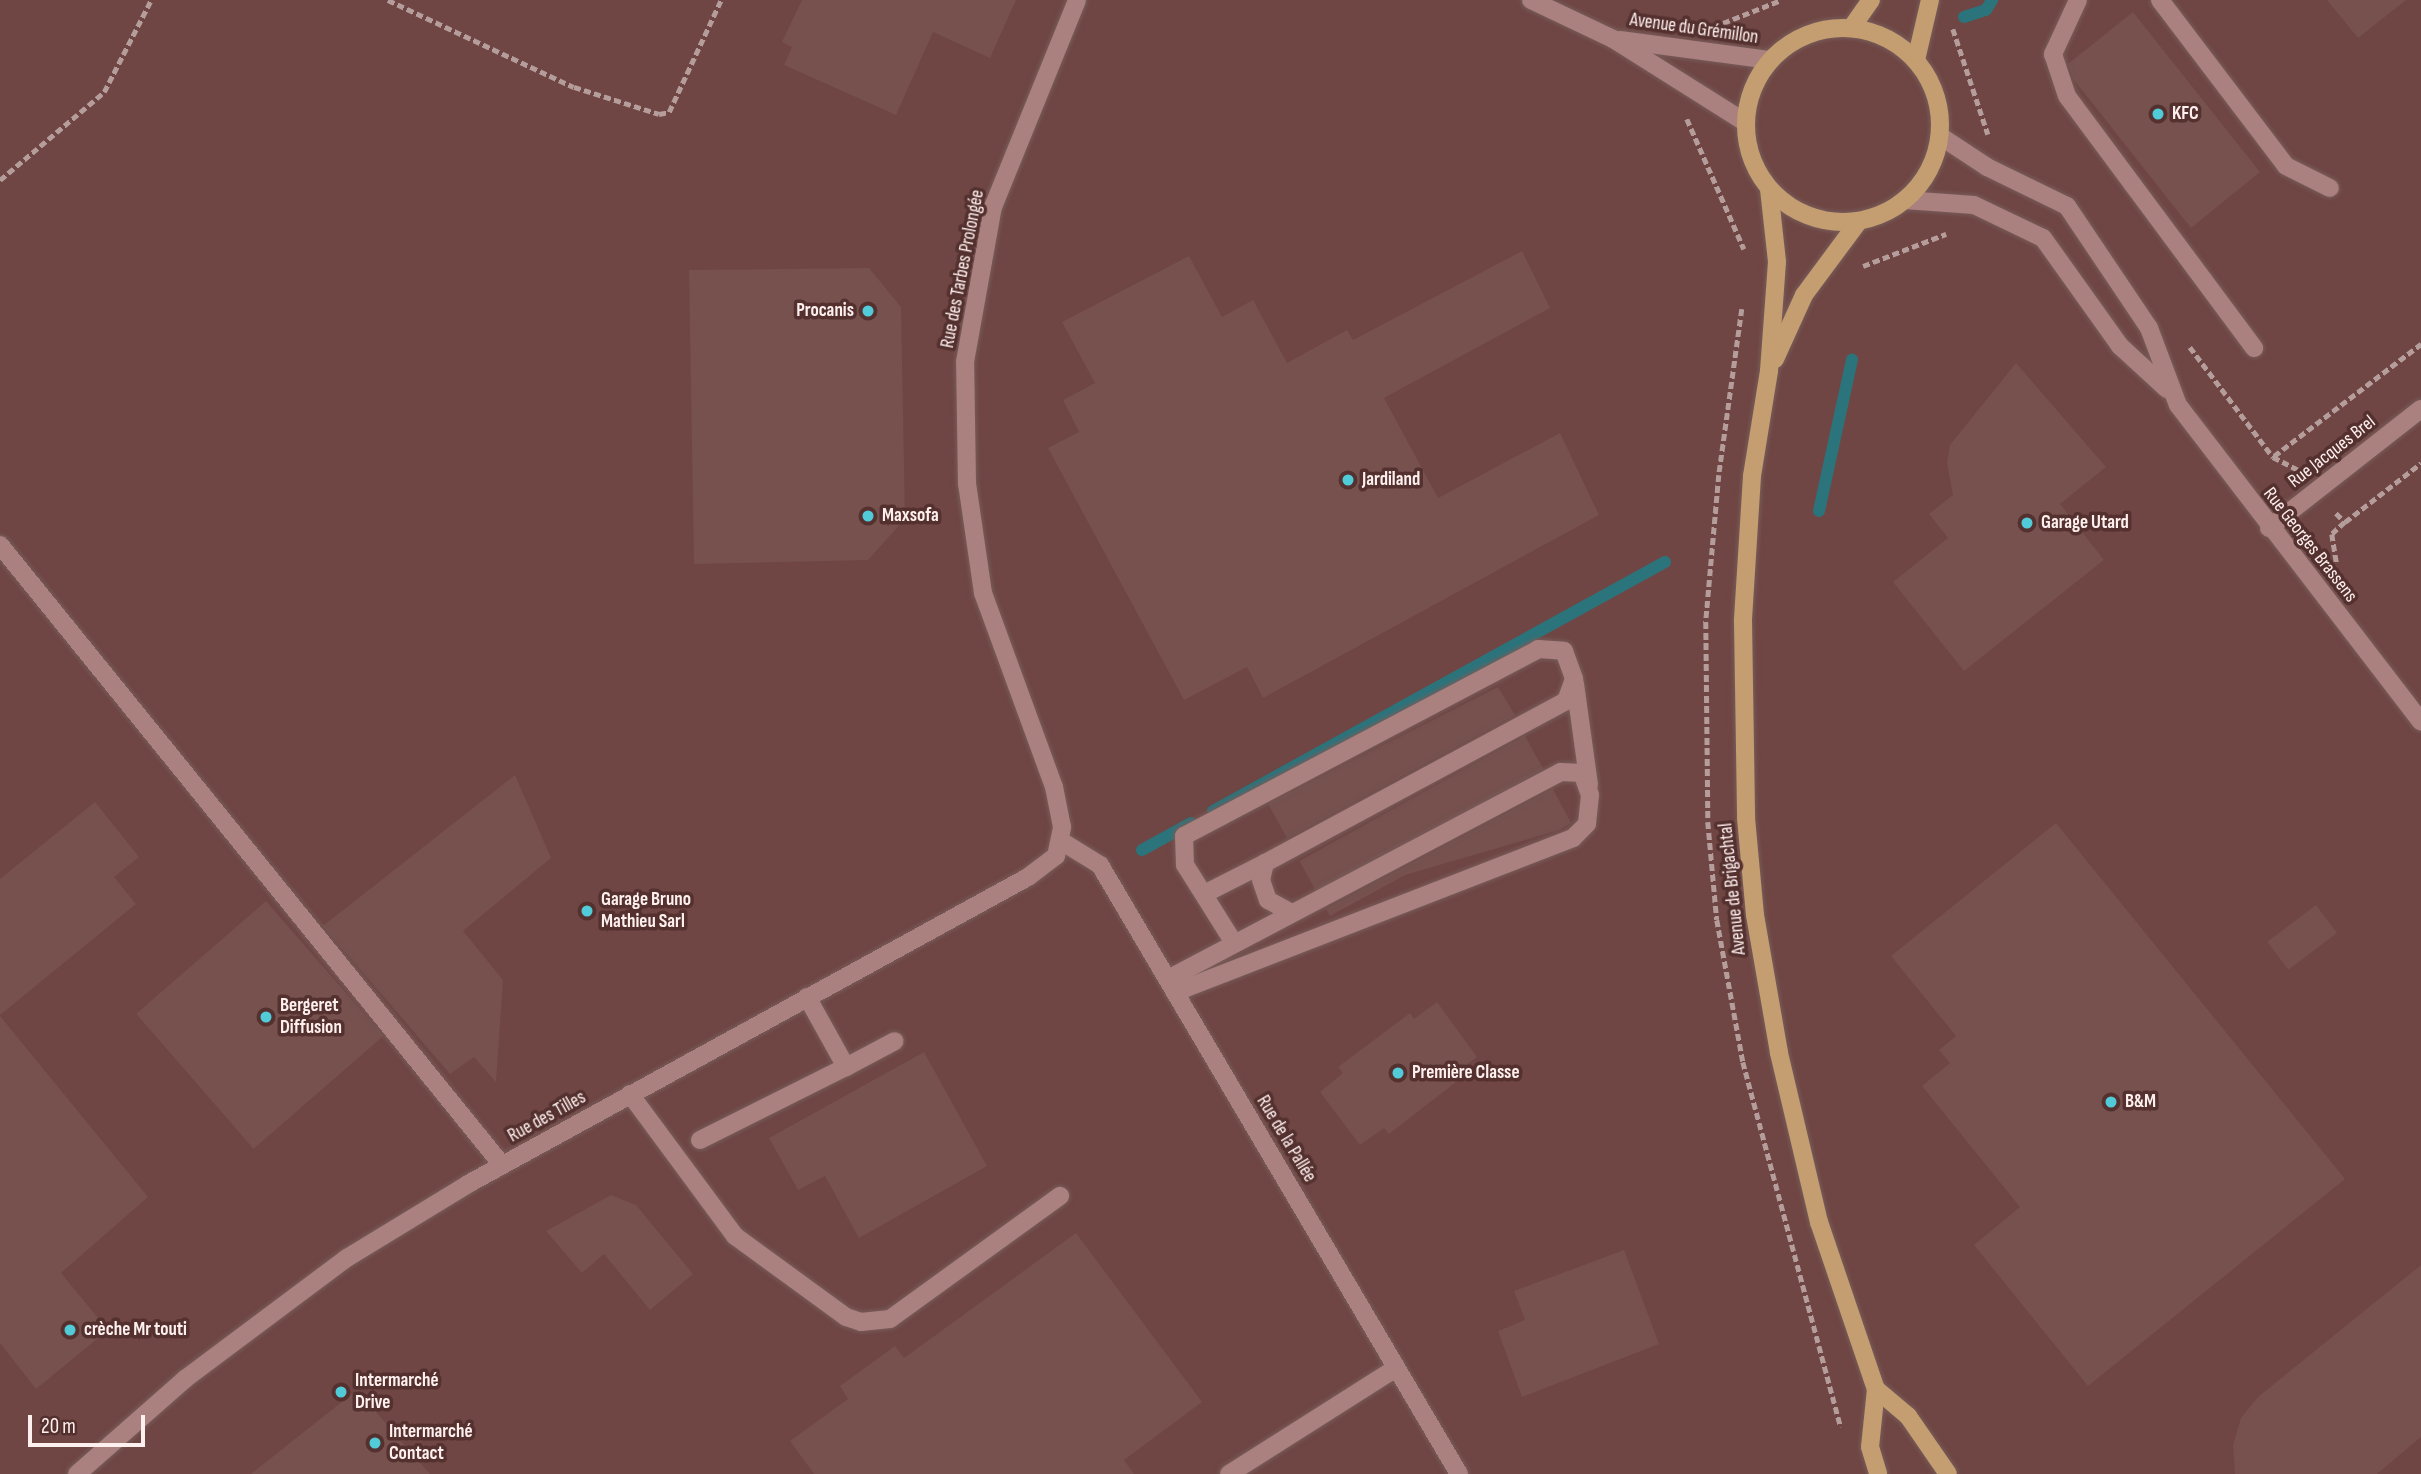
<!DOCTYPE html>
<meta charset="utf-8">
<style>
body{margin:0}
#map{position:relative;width:2421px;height:1474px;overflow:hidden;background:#5f3c39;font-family:"Sofia Sans Condensed",sans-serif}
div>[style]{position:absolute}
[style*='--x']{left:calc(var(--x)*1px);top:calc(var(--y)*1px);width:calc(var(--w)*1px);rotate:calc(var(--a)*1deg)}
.built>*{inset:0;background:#6f4643;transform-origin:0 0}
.stream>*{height:12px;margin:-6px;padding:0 6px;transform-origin:6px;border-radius:6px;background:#2c747c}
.building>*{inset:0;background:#76514e;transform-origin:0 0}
.path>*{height:4.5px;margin-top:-2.25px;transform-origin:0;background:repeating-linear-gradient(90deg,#b59d9b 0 7px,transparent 0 10.5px)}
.roads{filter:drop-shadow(0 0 2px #775c5a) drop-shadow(0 0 2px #775c5a)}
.lane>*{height:18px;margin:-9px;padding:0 9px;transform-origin:9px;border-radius:9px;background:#aa817e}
.street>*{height:18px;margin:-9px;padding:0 9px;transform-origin:9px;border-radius:9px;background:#aa817e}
.primary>*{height:18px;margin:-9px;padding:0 9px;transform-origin:9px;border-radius:9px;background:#c49e70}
.primary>.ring{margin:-9px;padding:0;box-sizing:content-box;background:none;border:18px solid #c49e70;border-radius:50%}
.dots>*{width:19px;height:19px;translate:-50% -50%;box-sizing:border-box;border:4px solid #54312f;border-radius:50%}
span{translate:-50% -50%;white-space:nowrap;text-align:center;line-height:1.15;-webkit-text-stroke:7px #54312f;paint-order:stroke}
.street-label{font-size:19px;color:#fef0ef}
.poi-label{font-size:19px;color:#fef0ef;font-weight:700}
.left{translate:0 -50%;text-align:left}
.right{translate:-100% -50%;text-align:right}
.scale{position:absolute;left:28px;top:1415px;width:117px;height:32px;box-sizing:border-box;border:4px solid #fef0ef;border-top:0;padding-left:9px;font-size:21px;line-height:24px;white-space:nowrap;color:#fef0ef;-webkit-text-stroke:5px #54312f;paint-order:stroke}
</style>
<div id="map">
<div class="built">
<i style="left:0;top:0;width:2421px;height:1474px"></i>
</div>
<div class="stream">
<i style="--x:1964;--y:17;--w:23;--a:-18"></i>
<i style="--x:1986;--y:10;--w:12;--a:-59"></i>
<i style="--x:1819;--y:511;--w:155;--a:-77.7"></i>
<i style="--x:1213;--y:811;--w:516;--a:-28.85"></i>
<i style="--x:1142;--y:850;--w:56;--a:-28.9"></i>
</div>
<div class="building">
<i style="clip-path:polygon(802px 0,1016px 0,990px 58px,933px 32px,896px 115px,784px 65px,792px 47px,782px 42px)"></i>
<i style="clip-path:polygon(2327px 0,2406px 0,2358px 38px)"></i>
<i style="clip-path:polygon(2133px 12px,2260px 172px,2191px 228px,2074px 80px,2068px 64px)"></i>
<i style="clip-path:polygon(1522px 251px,1550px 308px,1384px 398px,1438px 498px,1560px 433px,1599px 515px,1263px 698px,1247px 667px,1184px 700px,1048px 448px,1079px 432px,1063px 400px,1095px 383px,1062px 322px,1189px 256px,1222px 317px,1253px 300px,1287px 363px,1347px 330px,1353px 340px)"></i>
<i style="clip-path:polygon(869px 268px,901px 307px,905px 519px,868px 560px,694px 564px,689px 270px)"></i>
<i style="clip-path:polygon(2016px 363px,2106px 467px,2060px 504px,2104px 560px,1964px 671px,1893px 582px,1948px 538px,1929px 514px,1953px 495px,1947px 463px,1950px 445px)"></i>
<i style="clip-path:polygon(1498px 687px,1515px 715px,1287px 838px,1268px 804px)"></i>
<i style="left:1525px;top:736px;width:38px;height:258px;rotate:61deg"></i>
<i style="clip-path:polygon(515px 775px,551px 858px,463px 931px,503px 980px,496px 1082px,474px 1057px,450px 1074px,323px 926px)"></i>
<i style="clip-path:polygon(1553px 789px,1571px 823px,1559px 830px,1405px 875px,1330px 916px,1326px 909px)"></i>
<i style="clip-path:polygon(95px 802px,139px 857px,114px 877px,136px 904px,0 1015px,0 879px)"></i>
<i style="clip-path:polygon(2056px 823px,2345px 1179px,2088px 1386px,1974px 1245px,2020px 1207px,1922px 1086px,1950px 1063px,1939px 1050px,1956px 1036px,1891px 956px)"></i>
<i style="left:266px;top:901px;width:179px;height:172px;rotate:49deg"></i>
<i style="left:2316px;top:905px;width:35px;height:61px;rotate:53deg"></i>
<i style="clip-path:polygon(1437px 1002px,1477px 1057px,1455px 1073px,1460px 1079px,1389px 1134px,1384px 1128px,1360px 1145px,1320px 1092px,1343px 1073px,1338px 1067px,1410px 1013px,1414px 1019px)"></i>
<i style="clip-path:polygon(0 1016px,148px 1197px,61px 1273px,108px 1330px,36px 1389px,0 1343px)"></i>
<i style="clip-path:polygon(924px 1052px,987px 1166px,859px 1238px,825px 1176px,798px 1190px,769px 1138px)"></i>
<i style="clip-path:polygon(611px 1195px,636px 1205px,693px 1274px,650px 1310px,604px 1254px,582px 1273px,546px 1231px)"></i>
<i style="clip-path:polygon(1076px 1233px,1202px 1402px,1124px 1460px,1134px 1474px,814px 1474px,790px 1441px,848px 1399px,840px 1386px,895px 1346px,904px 1358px)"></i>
<i style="clip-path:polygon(1624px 1250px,1659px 1344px,1522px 1397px,1498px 1331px,1525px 1320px,1514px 1291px)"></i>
<i style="clip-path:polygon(2421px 1265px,2421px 1437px,2377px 1474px,2235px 1474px,2233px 1445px,2241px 1418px,2258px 1397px)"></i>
<i style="clip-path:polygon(357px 1390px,430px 1474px,251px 1474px,300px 1435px)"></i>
</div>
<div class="path">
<i style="--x:388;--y:0;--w:205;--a:25.1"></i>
<i style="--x:574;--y:87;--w:89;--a:17.6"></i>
<i style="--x:659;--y:114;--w:10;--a:-11"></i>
<i style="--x:669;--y:112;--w:123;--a:-65.1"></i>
<i style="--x:1723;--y:23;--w:62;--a:-21.6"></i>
<i style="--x:1953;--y:29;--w:111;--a:71.6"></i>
<i style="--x:1687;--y:119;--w:142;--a:66.3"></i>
<i style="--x:0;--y:180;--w:136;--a:-40.2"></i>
<i style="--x:104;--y:92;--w:103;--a:-62.9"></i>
<i style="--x:1863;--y:266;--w:89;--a:-21.1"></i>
<i style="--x:1742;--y:309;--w:168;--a:97.9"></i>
<i style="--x:1719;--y:475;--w:148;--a:95.1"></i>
<i style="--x:1706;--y:622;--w:200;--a:89.4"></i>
<i style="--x:1708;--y:822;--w:98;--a:84.8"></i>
<i style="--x:1717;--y:920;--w:144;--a:79.6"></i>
<i style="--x:1743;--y:1062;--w:378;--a:75"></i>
<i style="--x:2190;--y:347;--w:138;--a:53"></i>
<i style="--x:2273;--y:457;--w:28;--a:27"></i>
<i style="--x:2274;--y:456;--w:185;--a:-37.3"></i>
<i style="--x:2336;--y:513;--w:13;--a:45"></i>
<i style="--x:2345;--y:522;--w:18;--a:137"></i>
<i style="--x:2332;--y:534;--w:30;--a:81"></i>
<i style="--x:2345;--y:522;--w:96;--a:-37.8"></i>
</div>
<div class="roads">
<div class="lane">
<i style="--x:2078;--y:0;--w:60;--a:114.8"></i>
<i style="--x:2053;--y:54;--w:44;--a:71.6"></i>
<i style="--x:2067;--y:96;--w:314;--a:53.4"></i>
<i style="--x:2160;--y:0;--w:208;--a:52.8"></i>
<i style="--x:2286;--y:166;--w:49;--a:26.6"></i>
<i style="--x:0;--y:545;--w:798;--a:51"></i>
<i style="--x:1575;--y:684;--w:102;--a:82.1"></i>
<i style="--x:1204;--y:894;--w:68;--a:-26.9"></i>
<i style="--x:1234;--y:943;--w:92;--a:-122.1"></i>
<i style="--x:1185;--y:865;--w:29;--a:-92"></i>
<i style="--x:1184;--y:836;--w:400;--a:-27.8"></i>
<i style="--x:1538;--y:649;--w:26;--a:4"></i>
<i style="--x:1564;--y:651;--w:30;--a:70"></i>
<i style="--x:1574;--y:679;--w:23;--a:110"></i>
<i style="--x:1566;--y:701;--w:342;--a:151.7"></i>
<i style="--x:1265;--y:863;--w:17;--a:103"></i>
<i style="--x:1261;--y:880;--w:21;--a:71"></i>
<i style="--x:1268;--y:900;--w:25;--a:29"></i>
<i style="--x:1168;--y:979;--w:444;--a:-27.8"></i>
<i style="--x:1561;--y:772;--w:21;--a:3"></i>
<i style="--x:1582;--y:773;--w:23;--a:70"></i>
<i style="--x:1590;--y:795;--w:29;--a:96"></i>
<i style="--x:1587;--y:824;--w:20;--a:135"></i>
<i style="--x:1573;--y:838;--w:427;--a:158.8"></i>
<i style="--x:846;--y:1067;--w:55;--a:-28"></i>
<i style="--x:630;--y:1094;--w:177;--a:53.5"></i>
<i style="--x:735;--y:1236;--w:137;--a:36.1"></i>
<i style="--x:846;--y:1317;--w:16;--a:18"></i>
<i style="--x:861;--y:1322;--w:29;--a:-6"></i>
<i style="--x:890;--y:1319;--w:210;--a:-35.9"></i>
<i style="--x:700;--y:1140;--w:163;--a:-26.6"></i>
<i style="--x:846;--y:1067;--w:80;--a:-119.1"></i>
<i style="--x:1229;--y:1474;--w:198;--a:-32.4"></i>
</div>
<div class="street">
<i style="--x:1531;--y:0;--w:91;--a:25.4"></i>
<i style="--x:1613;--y:39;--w:156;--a:32.2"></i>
<i style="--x:1620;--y:40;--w:150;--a:7.6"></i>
<i style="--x:1940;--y:136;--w:56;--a:33.4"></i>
<i style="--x:1987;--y:167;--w:89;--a:26"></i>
<i style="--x:2067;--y:206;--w:147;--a:56.1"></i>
<i style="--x:2149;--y:328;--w:82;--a:69.4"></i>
<i style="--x:2178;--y:405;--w:399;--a:52.5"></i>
<i style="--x:1905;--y:200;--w:69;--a:4.1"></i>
<i style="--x:1974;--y:205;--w:76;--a:25.6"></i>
<i style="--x:2043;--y:238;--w:133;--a:54.5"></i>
<i style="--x:2120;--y:346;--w:64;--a:42.5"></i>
<i style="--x:2269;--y:528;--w:193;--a:-38.1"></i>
<i style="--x:1061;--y:841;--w:46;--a:31.6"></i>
<i style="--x:1100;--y:865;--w:707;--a:59.48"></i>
<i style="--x:77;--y:1474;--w:144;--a:-41.3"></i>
<i style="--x:185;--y:1379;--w:202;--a:-36.8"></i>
<i style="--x:347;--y:1258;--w:142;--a:-31.4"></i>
<i style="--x:468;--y:1184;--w:639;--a:-28.73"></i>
<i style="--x:1028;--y:877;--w:35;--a:-37"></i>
<i style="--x:1056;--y:856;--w:30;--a:-78"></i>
<i style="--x:1062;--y:827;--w:41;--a:-101.3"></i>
<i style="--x:1054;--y:787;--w:207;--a:-110.1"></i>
<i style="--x:983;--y:593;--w:111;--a:-98.3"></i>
<i style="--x:967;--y:483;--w:121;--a:-90.9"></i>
<i style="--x:965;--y:362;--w:158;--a:-79.8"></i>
<i style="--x:993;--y:207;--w:223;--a:-67.9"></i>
</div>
<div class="primary">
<i style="--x:1852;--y:27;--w:33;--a:-55"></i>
<i class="ring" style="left:1746px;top:28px;width:176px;height:176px"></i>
<i style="--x:1916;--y:60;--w:62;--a:-76.9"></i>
<i style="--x:1769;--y:189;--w:73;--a:83.7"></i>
<i style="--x:1777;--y:262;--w:109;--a:94.2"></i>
<i style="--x:1769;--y:371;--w:106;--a:99.2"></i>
<i style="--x:1752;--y:476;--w:145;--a:93.6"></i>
<i style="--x:1743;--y:621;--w:197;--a:89.1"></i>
<i style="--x:1746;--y:818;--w:97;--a:84.7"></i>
<i style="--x:1755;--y:915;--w:140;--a:80.1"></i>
<i style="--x:1779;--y:1053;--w:174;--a:76.7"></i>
<i style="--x:1819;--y:1222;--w:176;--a:71.2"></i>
<i style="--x:1876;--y:1389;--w:58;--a:95.9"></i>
<i style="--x:1870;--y:1447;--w:28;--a:73"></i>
<i style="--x:1775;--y:359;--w:70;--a:-65.6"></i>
<i style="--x:1804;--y:295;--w:92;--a:-53.4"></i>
<i style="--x:1876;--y:1389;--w:42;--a:40.2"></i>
<i style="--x:1908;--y:1416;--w:70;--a:55.4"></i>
</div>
</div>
<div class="dots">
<i style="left:2158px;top:114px;background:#52cbd8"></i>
<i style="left:868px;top:311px;background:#52cbd8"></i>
<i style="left:1348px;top:480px;background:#52cbd8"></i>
<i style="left:868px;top:516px;background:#52cbd8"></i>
<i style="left:2027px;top:523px;background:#52cbd8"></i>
<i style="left:587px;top:911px;background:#52cbd8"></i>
<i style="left:266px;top:1017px;background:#52cbd8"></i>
<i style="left:1398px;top:1073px;background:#52cbd8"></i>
<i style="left:2111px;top:1102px;background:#52cbd8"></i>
<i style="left:70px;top:1330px;background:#52cbd8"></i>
<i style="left:341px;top:1392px;background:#52cbd8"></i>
<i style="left:375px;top:1443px;background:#52cbd8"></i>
</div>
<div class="street-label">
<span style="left:1694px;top:29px;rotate:8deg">Avenue du Grémillon</span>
<span style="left:963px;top:269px;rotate:-79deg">Rue des Tarbes Prolongée</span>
<span style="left:2332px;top:452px;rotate:-38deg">Rue Jacques Brel</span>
<span style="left:2310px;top:545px;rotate:52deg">Rue Georges Brassens</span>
<span style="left:1733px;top:889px;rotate:-96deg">Avenue de Brigachtal</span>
<span style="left:547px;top:1117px;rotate:-29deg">Rue des Tilles</span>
<span style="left:1286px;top:1139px;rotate:59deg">Rue de la Pallée</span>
</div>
<div class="poi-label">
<span class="left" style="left:2172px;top:114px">KFC</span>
<span class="right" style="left:854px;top:311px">Procanis</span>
<span class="left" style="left:1362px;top:480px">Jardiland</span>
<span class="left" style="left:882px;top:516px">Maxsofa</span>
<span class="left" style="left:2041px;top:523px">Garage Utard</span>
<span class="left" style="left:601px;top:911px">Garage Bruno<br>Mathieu Sarl</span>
<span class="left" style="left:280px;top:1017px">Bergeret<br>Diffusion</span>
<span class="left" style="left:1412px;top:1073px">Première Classe</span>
<span class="left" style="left:2125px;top:1102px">B&amp;M</span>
<span class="left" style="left:84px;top:1330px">crèche Mr touti</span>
<span class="left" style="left:355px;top:1392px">Intermarché<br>Drive</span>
<span class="left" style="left:389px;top:1443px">Intermarché<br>Contact</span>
</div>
<div class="scale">20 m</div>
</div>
